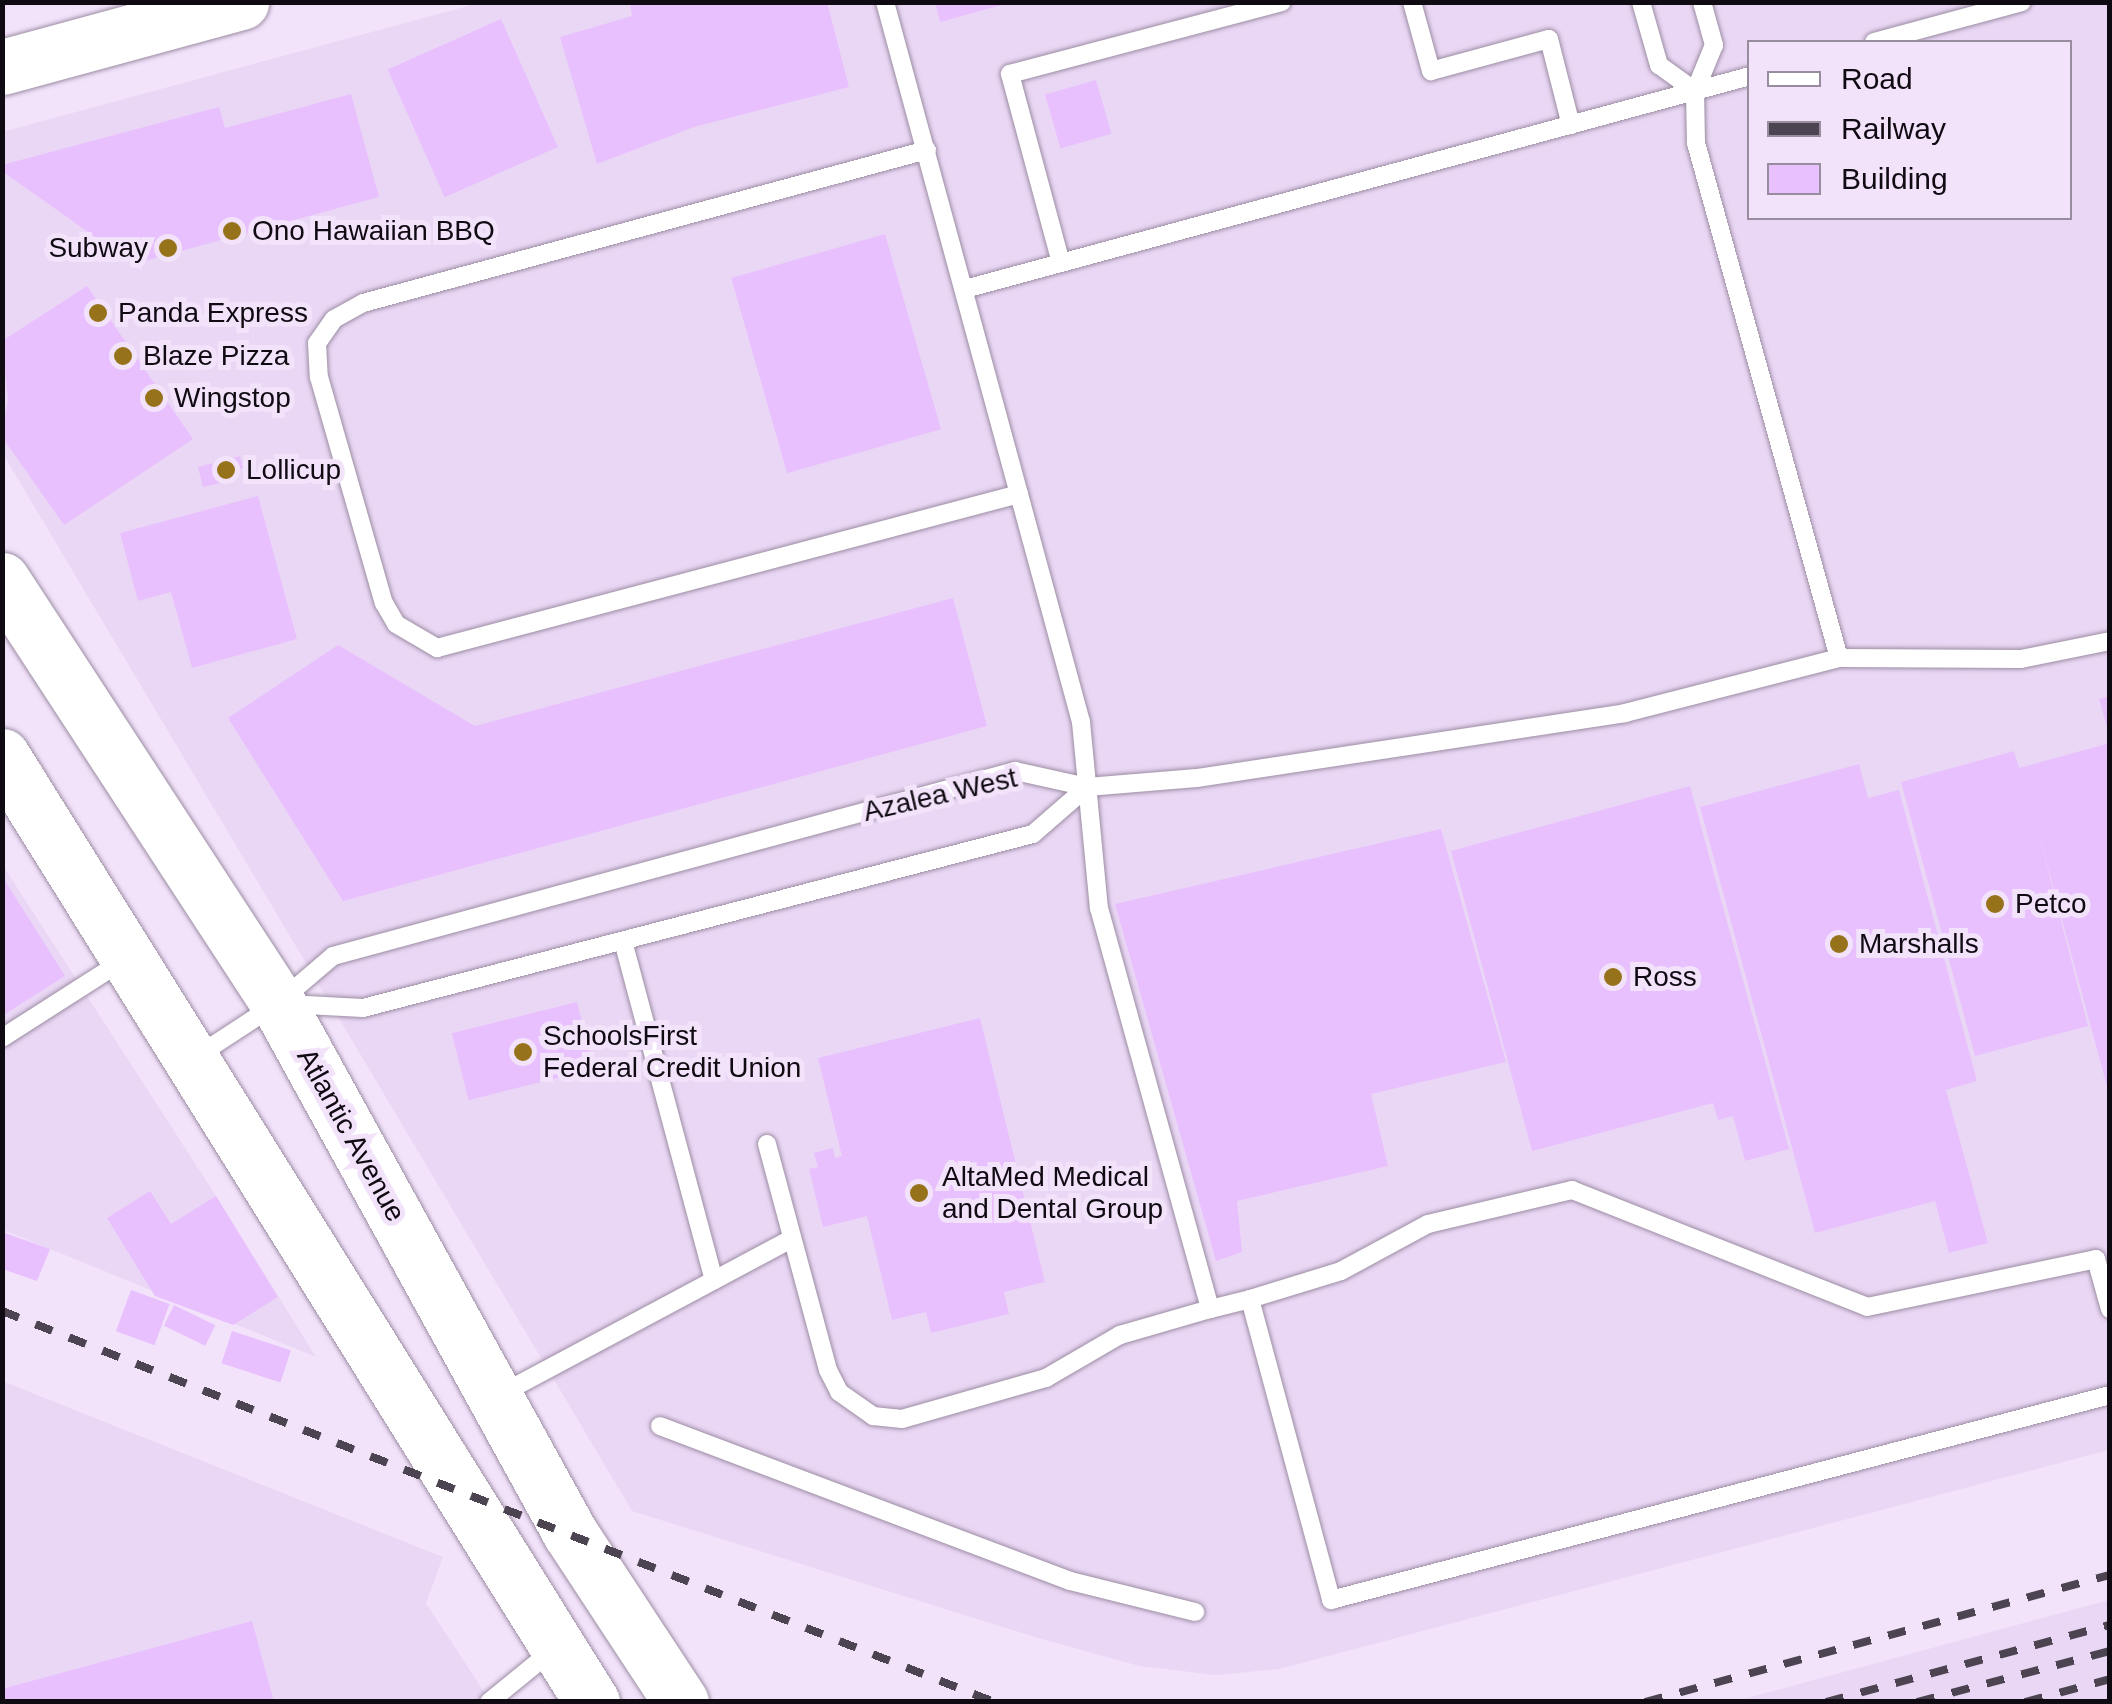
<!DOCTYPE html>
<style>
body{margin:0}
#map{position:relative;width:2112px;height:1704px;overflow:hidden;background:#f2e3fb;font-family:Arial,sans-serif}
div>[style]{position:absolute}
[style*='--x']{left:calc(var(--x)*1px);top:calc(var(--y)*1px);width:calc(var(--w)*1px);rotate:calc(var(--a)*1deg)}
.built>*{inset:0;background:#ead7f5}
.building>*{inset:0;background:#e9c0fe;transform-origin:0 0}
.roads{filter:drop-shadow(0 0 2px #9c8da3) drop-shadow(0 0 2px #9c8da3)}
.service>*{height:18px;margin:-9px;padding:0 9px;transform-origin:9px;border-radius:9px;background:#fff}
.primary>*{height:55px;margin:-27.5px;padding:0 27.5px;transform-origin:27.5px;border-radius:27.5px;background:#fff}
.rail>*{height:8px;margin-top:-4px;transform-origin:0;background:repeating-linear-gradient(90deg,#4c4551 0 18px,transparent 0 36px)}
.dots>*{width:28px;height:28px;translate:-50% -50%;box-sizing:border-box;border:5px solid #f2e3fb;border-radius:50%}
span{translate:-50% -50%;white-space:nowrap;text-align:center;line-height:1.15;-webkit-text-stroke:10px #f2e3fb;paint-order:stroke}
.poi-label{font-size:28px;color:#100b13}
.left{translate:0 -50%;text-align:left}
.right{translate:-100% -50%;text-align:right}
.street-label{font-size:28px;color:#100b13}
.frame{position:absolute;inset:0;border:5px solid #100b13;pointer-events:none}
.legend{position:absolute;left:1747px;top:40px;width:325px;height:180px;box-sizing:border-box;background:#f2e3fb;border:2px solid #988d9e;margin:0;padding:12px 18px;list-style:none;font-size:30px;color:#100b13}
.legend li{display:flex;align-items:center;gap:20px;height:50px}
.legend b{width:50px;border:2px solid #988d9e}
</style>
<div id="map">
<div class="built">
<i style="clip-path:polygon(evenodd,479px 3px,2109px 3px,2109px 1450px,1279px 1669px,1216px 1675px,1139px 1666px,1038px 1638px,632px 1511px,3px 454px,2px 132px,479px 3px,1750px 42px,2070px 42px,2070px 218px,1750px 218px,1750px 42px)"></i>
<i style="clip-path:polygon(2px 864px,216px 1196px,316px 1357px,3px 1230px)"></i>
<i style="clip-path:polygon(2px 1381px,443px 1557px,426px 1603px,490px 1701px,3px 1701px)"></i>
<i style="clip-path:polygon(2109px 1600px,2109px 1701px,1736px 1701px)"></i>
</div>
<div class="building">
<i style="clip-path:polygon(630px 2px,827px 2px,849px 87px,694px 127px,597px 164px,560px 37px,632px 16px)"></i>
<i style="clip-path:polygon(935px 2px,1005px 2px,1005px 4px,940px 22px)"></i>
<i style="left:501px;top:19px;width:140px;height:124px;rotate:66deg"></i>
<i style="left:1096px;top:80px;width:56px;height:53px;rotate:74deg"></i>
<i style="clip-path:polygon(351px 94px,379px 197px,133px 264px,2px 171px,2px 165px,219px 107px,225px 128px)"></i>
<i style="left:885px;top:234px;width:203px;height:160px;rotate:74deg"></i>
<i style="clip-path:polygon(87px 286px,193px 439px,64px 525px,2px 437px,8px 399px,2px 341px)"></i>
<i style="clip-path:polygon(240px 456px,243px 468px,232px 471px,234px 480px,203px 487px,198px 467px)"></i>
<i style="clip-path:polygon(258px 496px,297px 639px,192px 668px,171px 592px,138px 601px,120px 533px)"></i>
<i style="clip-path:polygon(953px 598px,987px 726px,343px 901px,228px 718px,338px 645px,475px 726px)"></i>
<i style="clip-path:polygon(2110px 696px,2110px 731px,2108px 731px,2099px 699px)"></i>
<i style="clip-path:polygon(2110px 743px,2110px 1089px,2108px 1090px,2038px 831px,2088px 1026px,1975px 1056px,1901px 782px,2014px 751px,2019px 768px)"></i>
<i style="clip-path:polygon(1859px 764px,1868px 798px,1899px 790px,1977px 1081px,1946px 1090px,1988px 1243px,1949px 1253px,1935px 1201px,1815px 1233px,1700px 807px)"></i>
<i style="clip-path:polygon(1690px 786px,1789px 1149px,1745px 1161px,1733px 1116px,1718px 1120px,1713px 1103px,1532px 1151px,1451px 851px)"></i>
<i style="clip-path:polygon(1441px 829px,1506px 1062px,1371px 1094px,1388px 1166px,1237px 1201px,1242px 1252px,1216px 1261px,1115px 904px)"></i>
<i style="clip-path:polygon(2px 876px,65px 976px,2px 1016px)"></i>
<i style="left:577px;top:1002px;width:69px;height:129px;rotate:76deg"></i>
<i style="clip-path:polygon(980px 1018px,1045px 1282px,1004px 1292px,1009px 1314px,931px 1333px,926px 1312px,892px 1320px,867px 1216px,823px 1227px,809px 1169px,818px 1167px,814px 1153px,833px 1148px,835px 1158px,842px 1156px,818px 1058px)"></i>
<i style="clip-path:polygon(150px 1191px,171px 1224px,216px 1196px,278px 1297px,233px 1325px,155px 1296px,107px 1218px)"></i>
<i style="clip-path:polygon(2px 1232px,50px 1249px,37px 1281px,2px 1269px)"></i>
<i style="left:131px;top:1290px;width:41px;height:44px;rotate:20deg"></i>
<i style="left:174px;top:1305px;width:46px;height:23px;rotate:26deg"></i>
<i style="left:232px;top:1331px;width:62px;height:34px;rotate:18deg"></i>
<i style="clip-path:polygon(252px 1621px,274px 1702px,2px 1702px,2px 1689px)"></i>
</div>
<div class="roads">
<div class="service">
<i style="--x:885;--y:2;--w:746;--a:74.77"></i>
<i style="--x:1081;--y:722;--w:187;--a:84.5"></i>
<i style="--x:1099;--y:908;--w:416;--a:74.5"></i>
<i style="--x:1210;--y:1309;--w:41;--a:-14"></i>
<i style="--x:1250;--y:1299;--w:312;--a:74.9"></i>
<i style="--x:1331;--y:1600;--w:806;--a:-14.74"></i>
<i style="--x:1412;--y:2;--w:72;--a:74.6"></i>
<i style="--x:1431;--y:71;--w:122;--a:-15.2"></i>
<i style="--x:1549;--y:39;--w:89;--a:75.7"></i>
<i style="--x:1641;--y:2;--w:66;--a:74.1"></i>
<i style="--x:1659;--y:65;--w:44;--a:35.8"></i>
<i style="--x:1702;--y:2;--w:45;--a:74.4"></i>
<i style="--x:1714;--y:45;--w:50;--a:112.4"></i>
<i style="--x:1695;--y:91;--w:52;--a:88.9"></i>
<i style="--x:1696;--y:143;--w:534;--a:74.48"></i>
<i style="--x:1874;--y:42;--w:153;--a:-15.1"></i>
<i style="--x:927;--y:150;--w:584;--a:164.82"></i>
<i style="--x:363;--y:303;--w:33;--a:151"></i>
<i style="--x:334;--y:319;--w:29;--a:125"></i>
<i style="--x:317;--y:343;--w:34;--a:87"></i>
<i style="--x:319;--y:377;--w:235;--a:74"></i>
<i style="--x:384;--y:603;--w:24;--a:60"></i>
<i style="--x:396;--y:624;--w:48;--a:30.3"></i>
<i style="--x:437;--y:648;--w:602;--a:-14.82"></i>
<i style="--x:1061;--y:263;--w:196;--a:-105.1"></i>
<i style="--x:1010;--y:74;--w:281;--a:-14.8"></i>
<i style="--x:965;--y:289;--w:813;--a:-15.18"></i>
<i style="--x:623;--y:941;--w:351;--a:75"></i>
<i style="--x:287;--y:1004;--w:76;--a:3"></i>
<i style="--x:363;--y:1008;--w:692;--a:-14.56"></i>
<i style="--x:1033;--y:834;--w:72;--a:-41"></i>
<i style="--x:2;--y:1038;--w:141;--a:-32.6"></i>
<i style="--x:194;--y:1058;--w:100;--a:-33.2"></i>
<i style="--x:278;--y:1003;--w:72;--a:-40.5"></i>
<i style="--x:333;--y:956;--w:707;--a:-15.18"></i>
<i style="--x:1015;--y:771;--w:74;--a:12.5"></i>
<i style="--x:1087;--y:787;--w:110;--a:-4.7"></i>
<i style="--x:1197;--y:778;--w:433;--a:-8.6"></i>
<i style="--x:1625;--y:713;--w:221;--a:-14.4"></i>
<i style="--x:1839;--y:658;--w:182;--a:0.3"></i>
<i style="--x:2021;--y:659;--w:91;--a:-11.4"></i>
<i style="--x:767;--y:1144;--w:234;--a:74.9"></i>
<i style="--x:828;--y:1370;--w:25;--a:63"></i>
<i style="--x:839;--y:1392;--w:42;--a:35.2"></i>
<i style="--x:873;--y:1416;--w:29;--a:6"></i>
<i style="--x:902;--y:1419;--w:150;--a:-15.9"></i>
<i style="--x:1046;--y:1378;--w:86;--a:-30.2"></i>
<i style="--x:1120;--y:1335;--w:94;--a:-16.1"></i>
<i style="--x:1250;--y:1299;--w:95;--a:-17.1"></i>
<i style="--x:1341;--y:1271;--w:99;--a:-28.4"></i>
<i style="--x:1428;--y:1224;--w:148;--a:-13.3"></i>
<i style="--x:1572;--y:1190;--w:317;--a:21.6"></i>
<i style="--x:1867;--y:1307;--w:234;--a:-11.8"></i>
<i style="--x:2096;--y:1259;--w:52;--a:74.4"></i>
<i style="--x:501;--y:1394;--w:329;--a:-28.1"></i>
<i style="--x:660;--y:1426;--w:438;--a:20.7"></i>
<i style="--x:1070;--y:1581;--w:129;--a:13.9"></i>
<i style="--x:489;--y:1702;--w:82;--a:-39.1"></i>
</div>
<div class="primary">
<i style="--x:2;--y:67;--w:248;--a:-15.2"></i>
<i style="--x:2;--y:580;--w:505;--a:56.88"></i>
<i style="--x:278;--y:1003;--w:605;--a:61.15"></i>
<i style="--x:570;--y:1533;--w:202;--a:56.7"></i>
<i style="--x:2;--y:756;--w:1115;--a:58.05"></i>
</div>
</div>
<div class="rail">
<i style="--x:2;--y:1311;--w:1066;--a:21.51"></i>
<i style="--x:1645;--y:1702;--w:482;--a:-15.3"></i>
<i style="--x:1826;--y:1702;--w:294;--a:-15.2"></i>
<i style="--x:1917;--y:1702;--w:200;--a:-14.8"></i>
<i style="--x:2025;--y:1702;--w:88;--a:-15.1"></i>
</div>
<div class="dots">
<i style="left:232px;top:231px;background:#96721b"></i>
<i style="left:168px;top:248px;background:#96721b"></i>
<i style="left:98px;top:313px;background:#96721b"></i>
<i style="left:123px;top:356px;background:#96721b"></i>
<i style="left:154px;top:398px;background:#96721b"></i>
<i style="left:226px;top:470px;background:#96721b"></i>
<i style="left:1995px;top:904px;background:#96721b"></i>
<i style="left:1839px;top:944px;background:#96721b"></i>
<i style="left:1613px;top:977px;background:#96721b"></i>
<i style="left:523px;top:1052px;background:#96721b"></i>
<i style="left:919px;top:1193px;background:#96721b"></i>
</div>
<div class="poi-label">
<span class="left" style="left:252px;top:231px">Ono Hawaiian BBQ</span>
<span class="right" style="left:148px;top:248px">Subway</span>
<span class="left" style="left:118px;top:313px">Panda Express</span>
<span class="left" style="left:143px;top:356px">Blaze Pizza</span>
<span class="left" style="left:174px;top:398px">Wingstop</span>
<span class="left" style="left:246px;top:470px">Lollicup</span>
<span class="left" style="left:2015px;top:904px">Petco</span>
<span class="left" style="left:1859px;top:944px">Marshalls</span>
<span class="left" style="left:1633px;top:977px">Ross</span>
<span class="left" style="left:543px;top:1052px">SchoolsFirst<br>Federal Credit Union</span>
<span class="left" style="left:942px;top:1193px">AltaMed Medical<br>and Dental Group</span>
</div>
<div class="street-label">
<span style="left:940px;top:795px;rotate:-13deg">Azalea West</span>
<span style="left:351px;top:1135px;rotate:61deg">Atlantic Avenue</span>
</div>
<div class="frame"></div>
<ul class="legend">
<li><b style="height:12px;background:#fff"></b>Road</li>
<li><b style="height:12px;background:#4c4551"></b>Railway</li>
<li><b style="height:28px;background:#e9c0fe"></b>Building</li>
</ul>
</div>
